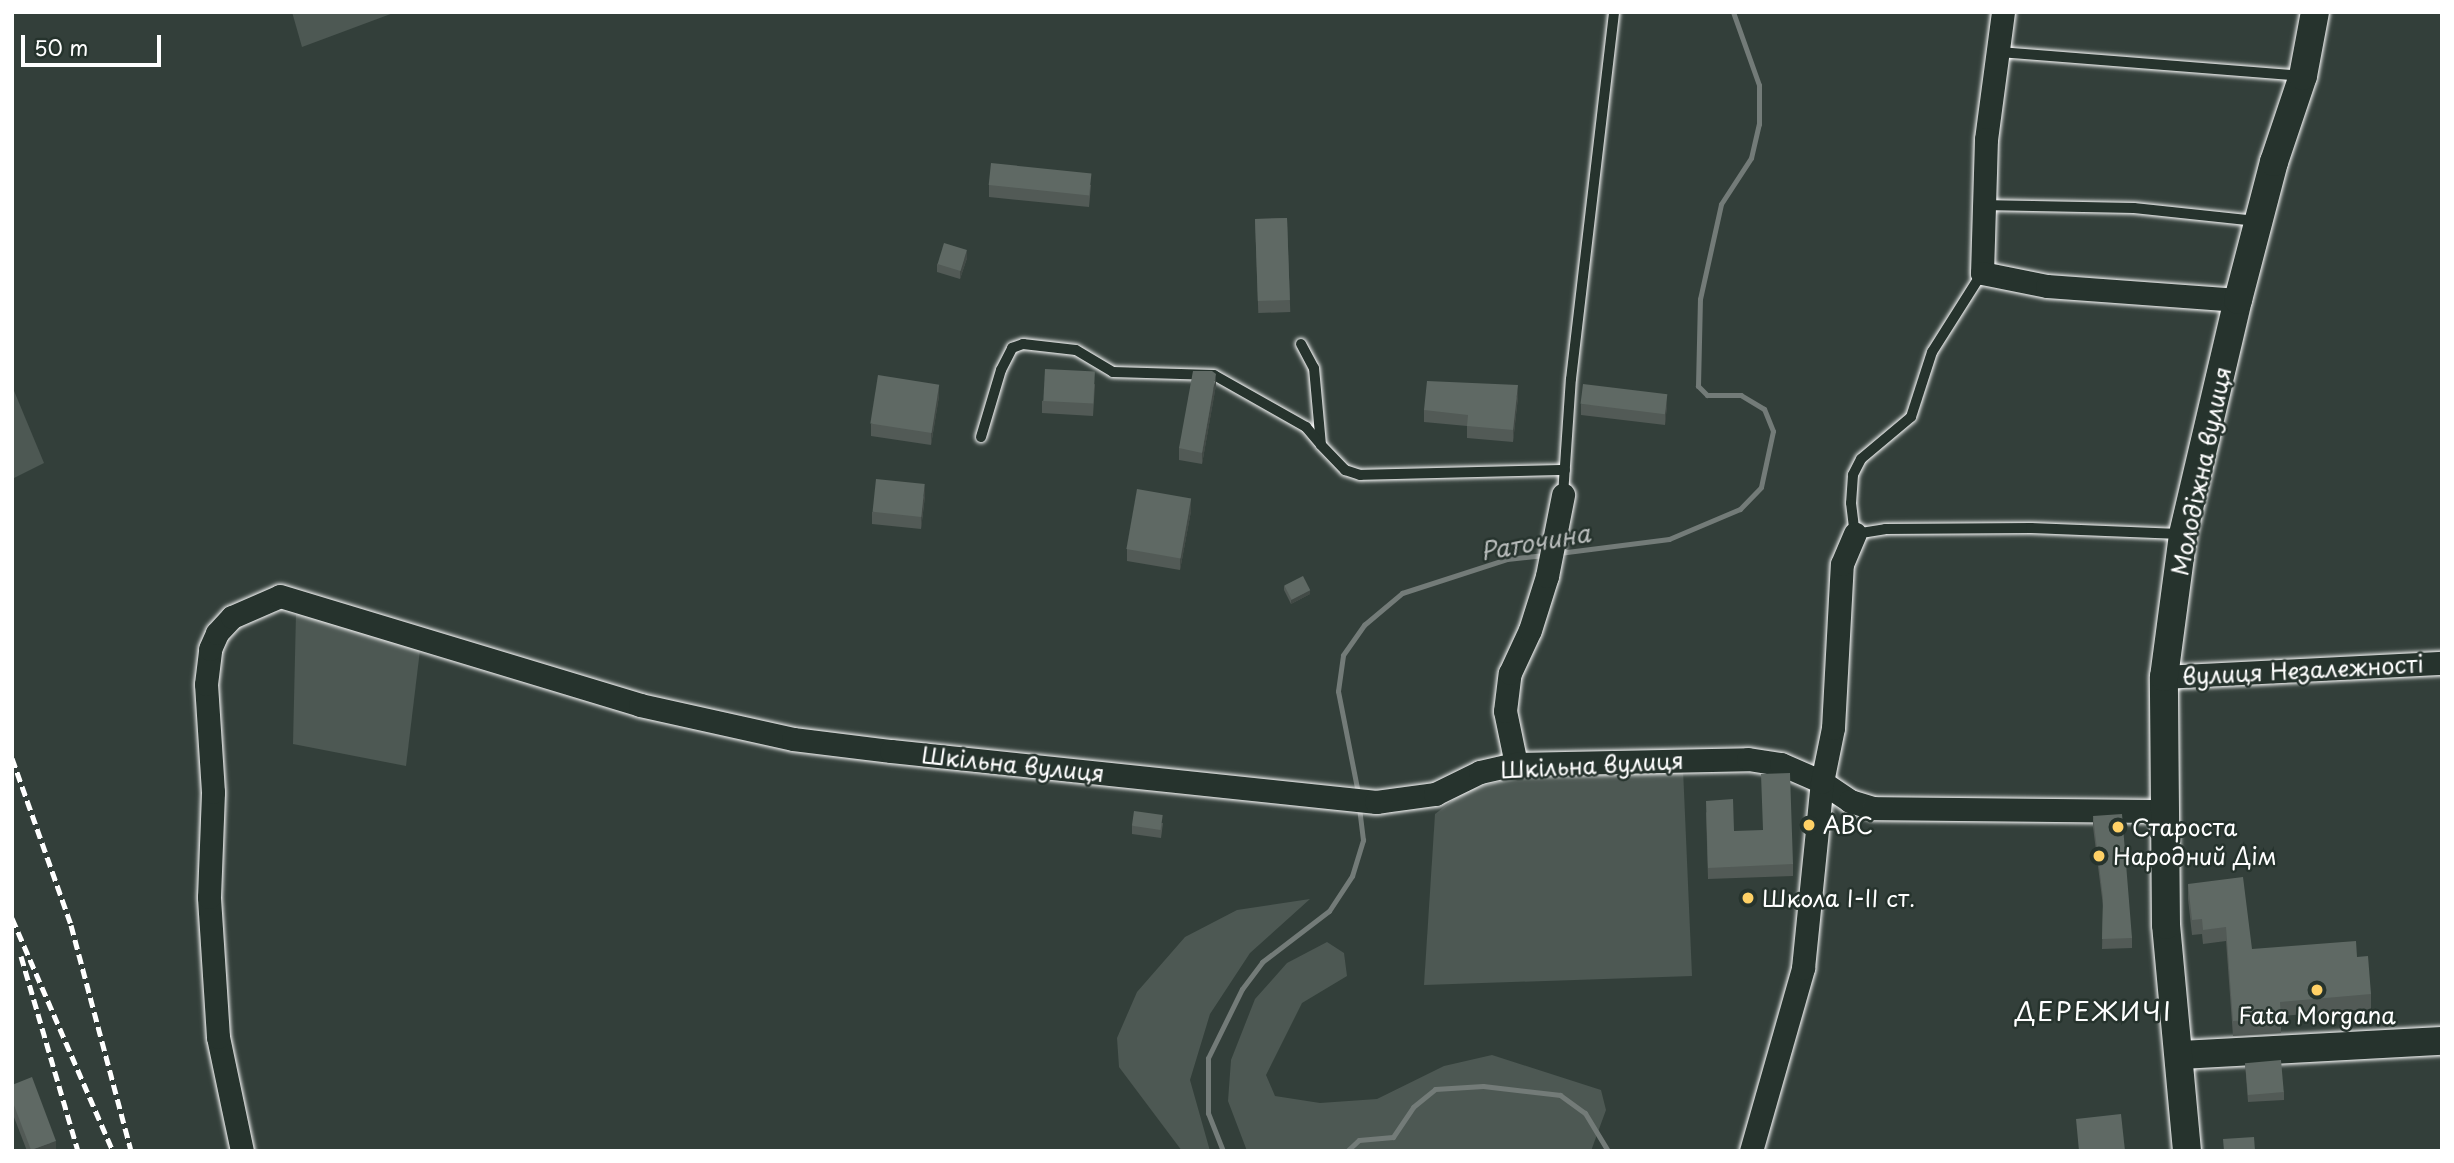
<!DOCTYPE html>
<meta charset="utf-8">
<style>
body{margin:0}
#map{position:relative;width:2454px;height:1163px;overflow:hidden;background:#333f3a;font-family:"Playpen Sans",sans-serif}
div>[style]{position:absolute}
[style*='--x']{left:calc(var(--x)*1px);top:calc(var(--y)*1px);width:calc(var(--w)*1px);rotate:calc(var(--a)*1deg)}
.green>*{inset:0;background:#4d5853}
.stream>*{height:5px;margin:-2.5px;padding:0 2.5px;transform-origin:2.5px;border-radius:2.5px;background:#737b78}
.roads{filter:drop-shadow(0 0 2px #fff) drop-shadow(0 0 2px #fff)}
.service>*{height:10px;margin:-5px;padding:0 5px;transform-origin:5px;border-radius:5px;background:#26332d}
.minor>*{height:23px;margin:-11.5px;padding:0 11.5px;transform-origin:11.5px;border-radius:11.5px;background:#26332d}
.tertiary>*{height:28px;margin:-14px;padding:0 14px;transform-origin:14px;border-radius:14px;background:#26332d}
.rail>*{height:5px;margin-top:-2.5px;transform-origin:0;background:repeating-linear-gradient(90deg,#fff 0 10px,transparent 0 15px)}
.wall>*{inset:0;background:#525a56;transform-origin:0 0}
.shaded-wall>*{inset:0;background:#424a46}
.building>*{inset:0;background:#5f6964;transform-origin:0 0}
.dots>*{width:19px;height:19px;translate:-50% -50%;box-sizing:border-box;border:4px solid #26332d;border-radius:50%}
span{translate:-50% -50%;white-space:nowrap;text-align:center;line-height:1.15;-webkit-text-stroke:5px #26332d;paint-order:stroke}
.street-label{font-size:23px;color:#fff}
.poi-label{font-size:23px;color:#fff}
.left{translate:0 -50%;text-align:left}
.water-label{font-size:24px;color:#b9bdbc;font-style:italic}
.quarter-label{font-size:26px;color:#fff;letter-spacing:2px}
.frame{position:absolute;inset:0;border:14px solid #fff;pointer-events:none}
.scale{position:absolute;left:21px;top:35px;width:140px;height:32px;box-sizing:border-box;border:4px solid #fff;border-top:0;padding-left:9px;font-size:21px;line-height:24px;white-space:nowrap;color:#fff;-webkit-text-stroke:5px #26332d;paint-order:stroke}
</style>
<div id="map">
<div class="green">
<i style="clip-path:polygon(292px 12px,396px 12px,302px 47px)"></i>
<i style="clip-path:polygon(12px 386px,44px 463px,12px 479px)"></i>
<i style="clip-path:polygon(296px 613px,420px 650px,406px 766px,293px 744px)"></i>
<i style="clip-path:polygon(1683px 769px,1692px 976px,1424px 985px,1435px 814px,1465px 791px,1530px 773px)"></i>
<i style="clip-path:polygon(1310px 899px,1250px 953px,1210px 1014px,1190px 1080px,1210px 1151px,1182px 1151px,1119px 1067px,1117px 1038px,1137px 992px,1185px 937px,1237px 910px)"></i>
<i style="clip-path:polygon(1327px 942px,1344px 953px,1347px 976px,1302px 1003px,1266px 1075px,1275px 1096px,1320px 1103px,1377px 1099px,1444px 1066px,1492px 1055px,1601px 1090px,1606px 1110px,1591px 1151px,1247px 1151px,1228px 1101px,1231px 1060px,1255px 999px,1287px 963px)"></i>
</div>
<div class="stream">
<i style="--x:1559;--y:553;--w:111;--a:-7.3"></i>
<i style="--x:1669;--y:539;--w:77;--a:-22.9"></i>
<i style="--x:1740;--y:509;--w:30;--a:-46"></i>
<i style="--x:1761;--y:487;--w:57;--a:-77.9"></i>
<i style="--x:1773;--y:431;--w:24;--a:-112"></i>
<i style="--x:1764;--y:409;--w:27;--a:-149"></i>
<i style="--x:1741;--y:395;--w:34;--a:180"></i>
<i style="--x:1707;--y:395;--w:13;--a:-135"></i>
<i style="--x:1698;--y:386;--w:87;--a:-88.7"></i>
<i style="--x:1700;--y:299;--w:97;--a:-77.5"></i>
<i style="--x:1721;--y:204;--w:55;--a:-56.9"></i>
<i style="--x:1751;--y:158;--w:35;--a:-77"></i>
<i style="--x:1759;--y:124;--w:39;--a:-90"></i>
<i style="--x:1759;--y:85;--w:77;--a:-109.6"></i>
<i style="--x:1358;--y:793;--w:104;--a:-101.1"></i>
<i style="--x:1338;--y:691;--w:36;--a:-82"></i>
<i style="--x:1343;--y:655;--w:37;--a:-55"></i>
<i style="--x:1364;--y:625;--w:50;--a:-40.1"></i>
<i style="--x:1402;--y:593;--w:110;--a:-17.9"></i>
<i style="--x:1507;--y:559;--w:38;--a:-6"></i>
<i style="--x:1223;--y:1151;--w:41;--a:-111.5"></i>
<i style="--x:1208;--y:1113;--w:55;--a:-90"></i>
<i style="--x:1208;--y:1058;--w:77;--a:-63.8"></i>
<i style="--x:1242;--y:989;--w:34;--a:-53"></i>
<i style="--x:1262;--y:962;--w:84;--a:-37.3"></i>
<i style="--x:1329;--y:911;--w:42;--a:-56.7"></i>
<i style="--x:1352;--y:876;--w:38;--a:-73"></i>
<i style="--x:1363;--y:840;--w:34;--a:-97"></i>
<i style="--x:1347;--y:1151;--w:16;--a:-43"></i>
<i style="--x:1359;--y:1140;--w:34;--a:-5"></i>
<i style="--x:1393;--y:1137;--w:36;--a:-56"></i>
<i style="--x:1413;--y:1107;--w:28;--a:-39"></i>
<i style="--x:1435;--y:1089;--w:48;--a:-3.6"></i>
<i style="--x:1483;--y:1086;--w:78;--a:6.7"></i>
<i style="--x:1560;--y:1095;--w:31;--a:36"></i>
<i style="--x:1585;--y:1113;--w:44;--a:58.8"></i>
</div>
<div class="roads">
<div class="service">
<i style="--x:1998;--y:52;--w:305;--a:4.5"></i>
<i style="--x:1982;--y:205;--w:152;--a:1.1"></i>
<i style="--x:2134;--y:208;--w:123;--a:6.1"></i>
<i style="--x:1982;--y:273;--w:93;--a:122.3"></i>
<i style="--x:1932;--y:352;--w:68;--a:107.9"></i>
<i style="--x:1911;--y:417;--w:65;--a:140"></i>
<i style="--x:1861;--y:459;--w:18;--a:117"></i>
<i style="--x:1853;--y:475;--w:28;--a:94"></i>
<i style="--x:1851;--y:503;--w:31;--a:83"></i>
<i style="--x:1855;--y:534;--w:30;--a:-9"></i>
<i style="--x:1885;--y:529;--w:146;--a:-0.4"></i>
<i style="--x:2031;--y:528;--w:149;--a:2.3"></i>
<i style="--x:1301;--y:344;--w:27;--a:62"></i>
<i style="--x:1314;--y:368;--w:77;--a:84.8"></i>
<i style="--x:1321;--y:445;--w:35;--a:46"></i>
<i style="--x:1345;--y:470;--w:16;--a:18"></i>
<i style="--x:1360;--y:475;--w:205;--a:-1.4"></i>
<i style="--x:981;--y:437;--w:70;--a:-73.4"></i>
<i style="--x:1001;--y:370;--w:25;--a:-63"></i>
<i style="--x:1012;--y:348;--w:12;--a:-20"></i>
<i style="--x:1023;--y:344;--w:53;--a:6.5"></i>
<i style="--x:1076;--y:350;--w:43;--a:30.7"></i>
<i style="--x:1113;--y:372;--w:101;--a:1.7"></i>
<i style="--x:1214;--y:375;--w:106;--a:29.5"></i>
<i style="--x:1306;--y:427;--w:23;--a:50"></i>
<i style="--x:1563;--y:495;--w:116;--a:-86.1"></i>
<i style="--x:1571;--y:379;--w:370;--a:-83.3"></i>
</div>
<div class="minor">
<i style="--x:2003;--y:12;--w:128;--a:97.6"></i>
<i style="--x:1986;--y:139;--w:134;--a:91.7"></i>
<i style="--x:1982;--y:273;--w:66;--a:11.3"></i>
<i style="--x:2047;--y:286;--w:192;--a:4.2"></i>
<i style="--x:2164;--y:677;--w:278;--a:-2.9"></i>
<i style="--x:1516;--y:764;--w:54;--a:-101.7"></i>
<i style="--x:1505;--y:711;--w:38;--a:-83"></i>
<i style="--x:1510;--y:673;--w:47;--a:-65.1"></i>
<i style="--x:1530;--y:630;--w:57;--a:-72.5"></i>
<i style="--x:1547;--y:576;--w:83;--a:-78.8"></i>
<i style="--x:242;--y:1151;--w:116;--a:-101.9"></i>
<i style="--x:218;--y:1037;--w:140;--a:-93.7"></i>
<i style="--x:209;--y:897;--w:105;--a:-87.8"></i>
<i style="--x:213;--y:792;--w:108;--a:-93.7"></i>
<i style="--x:206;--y:684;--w:35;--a:-83"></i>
<i style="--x:210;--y:649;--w:17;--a:-66"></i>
<i style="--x:217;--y:633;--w:22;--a:-47"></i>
<i style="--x:232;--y:617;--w:52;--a:-23.6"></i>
<i style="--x:280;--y:596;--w:376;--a:16.8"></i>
<i style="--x:640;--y:705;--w:157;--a:12.5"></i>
<i style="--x:793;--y:739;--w:99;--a:7"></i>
<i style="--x:891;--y:751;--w:488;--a:6"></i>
<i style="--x:1376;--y:802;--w:60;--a:-7.7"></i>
<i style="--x:1435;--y:794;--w:50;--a:-26.1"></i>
<i style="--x:1480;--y:772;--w:37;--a:-13"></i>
<i style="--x:1516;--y:764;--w:232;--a:-1.2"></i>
<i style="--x:1748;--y:759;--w:33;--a:9"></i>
<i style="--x:1781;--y:764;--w:45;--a:23.7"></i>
<i style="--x:1822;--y:782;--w:34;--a:34"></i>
<i style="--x:1850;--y:801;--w:24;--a:17"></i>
<i style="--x:1873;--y:808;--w:291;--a:0.6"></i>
<i style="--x:1751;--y:1151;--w:190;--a:-74.1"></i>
<i style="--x:1803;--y:968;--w:187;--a:-84.2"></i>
<i style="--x:1822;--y:782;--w:55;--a:-78.5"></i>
<i style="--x:1833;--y:728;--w:164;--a:-86.9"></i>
<i style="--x:1842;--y:564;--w:33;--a:-67"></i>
</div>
<div class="tertiary">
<i style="--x:2181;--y:1055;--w:261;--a:-3.1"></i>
<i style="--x:2187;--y:1151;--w:227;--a:-95.3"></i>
<i style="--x:2166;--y:925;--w:248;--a:-90.5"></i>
<i style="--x:2164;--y:677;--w:144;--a:-82.4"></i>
<i style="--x:2183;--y:534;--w:240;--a:-76.8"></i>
<i style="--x:2238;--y:300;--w:143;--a:-75.4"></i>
<i style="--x:2274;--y:162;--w:91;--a:-71.4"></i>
<i style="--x:2303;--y:76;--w:65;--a:-79.4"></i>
</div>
</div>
<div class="rail">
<i style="--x:12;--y:758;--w:177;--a:70.5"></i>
<i style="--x:71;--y:925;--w:234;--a:75.1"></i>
<i style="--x:12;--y:918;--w:254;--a:66.6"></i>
<i style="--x:21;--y:956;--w:203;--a:73.7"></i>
</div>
<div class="wall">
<i style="clip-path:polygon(989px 185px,1091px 185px,1089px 207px,989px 197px)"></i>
<i style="left:1287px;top:218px;width:94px;height:32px;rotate:88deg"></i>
<i style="clip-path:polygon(967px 258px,960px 279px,937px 272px,937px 264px)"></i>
<i style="clip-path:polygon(1095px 384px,1093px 416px,1042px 413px,1042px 401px)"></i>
<i style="clip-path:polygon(1216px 385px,1202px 464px,1179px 460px,1179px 448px)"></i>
<i style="clip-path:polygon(939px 396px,931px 445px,871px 436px,871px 424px)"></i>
<i style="clip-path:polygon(1518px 397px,1513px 442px,1467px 438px,1467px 426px,1424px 422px,1424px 410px)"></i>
<i style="clip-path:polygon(1581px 404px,1667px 405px,1665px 425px,1581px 415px)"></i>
<i style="clip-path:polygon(925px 496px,921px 529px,872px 524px,872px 512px)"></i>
<i style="clip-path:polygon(1191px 511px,1180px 570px,1127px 561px,1127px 549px)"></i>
<i style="clip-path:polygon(1284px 586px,1310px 594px,1291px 604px,1284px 590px)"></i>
<i style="clip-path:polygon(1706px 812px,1734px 831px,1793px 864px,1793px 876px,1708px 879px)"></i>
<i style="clip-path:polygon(2093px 816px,2132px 938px,2132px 948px,2102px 949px,2103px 906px,2093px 827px)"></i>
<i style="clip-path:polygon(1163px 823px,1161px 838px,1132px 834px,1132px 826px)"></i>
<i style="clip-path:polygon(2188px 884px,2252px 949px,2357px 957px,2371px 994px,2371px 1009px,2281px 1016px,2281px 1033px,2233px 1036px,2226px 941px,2203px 944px,2202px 934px,2192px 935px,2188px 899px)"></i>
<i style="clip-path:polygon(2245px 1063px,2284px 1092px,2284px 1100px,2248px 1102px)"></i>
<i style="clip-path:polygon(12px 1085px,56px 1151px,27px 1151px,12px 1112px)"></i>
</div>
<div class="shaded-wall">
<i style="clip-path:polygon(967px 250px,967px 258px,960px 279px,960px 271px)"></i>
<i style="clip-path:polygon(1216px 374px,1216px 385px,1202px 464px,1202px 453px)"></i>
<i style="clip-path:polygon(939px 385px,939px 396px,931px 445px,931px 433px)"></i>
<i style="clip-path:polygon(1518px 385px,1518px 397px,1513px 442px,1513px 430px)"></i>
<i style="clip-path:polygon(1667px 394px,1667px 405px,1665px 425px,1665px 414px)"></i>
<i style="clip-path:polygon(925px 484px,925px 496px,921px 529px,921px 517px)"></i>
<i style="clip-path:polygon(1191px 499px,1191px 511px,1180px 570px,1180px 559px)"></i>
<i style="clip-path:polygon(1310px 590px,1310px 594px,1291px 604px,1291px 600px)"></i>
<i style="clip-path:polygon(56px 1141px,56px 1151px,31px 1151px,31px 1150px)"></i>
</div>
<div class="building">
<i style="left:991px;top:163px;width:101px;height:22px;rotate:6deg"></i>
<i style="left:1287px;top:218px;width:82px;height:32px;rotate:88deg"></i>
<i style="left:944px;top:243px;width:24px;height:22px;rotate:17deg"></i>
<i style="left:1045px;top:369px;width:50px;height:32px;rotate:3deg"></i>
<i style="clip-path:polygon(1193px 371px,1212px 371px,1216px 374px,1202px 453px,1179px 448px)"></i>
<i style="left:878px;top:375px;width:62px;height:49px;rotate:9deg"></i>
<i style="clip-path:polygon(1427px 381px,1518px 385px,1513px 430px,1467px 426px,1468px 415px,1424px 410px)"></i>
<i style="left:1583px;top:384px;width:85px;height:20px;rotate:7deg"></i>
<i style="left:876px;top:479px;width:49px;height:33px;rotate:6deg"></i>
<i style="left:1137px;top:489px;width:55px;height:61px;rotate:10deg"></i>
<i style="left:1303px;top:576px;width:16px;height:21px;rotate:63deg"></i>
<i style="clip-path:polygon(1790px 773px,1793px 864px,1708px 868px,1706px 801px,1733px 799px,1734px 831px,1763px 830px,1761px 774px)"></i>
<i style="left:1134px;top:811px;width:29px;height:15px;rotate:8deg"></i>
<i style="clip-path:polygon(2122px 814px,2132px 938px,2102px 939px,2103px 898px,2093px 816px)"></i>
<i style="clip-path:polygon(2243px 877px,2252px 949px,2356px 941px,2357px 957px,2368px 956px,2371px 994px,2280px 1002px,2281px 1018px,2233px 1021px,2226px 927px,2203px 930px,2202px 919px,2192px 920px,2188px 884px)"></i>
<i style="left:2281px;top:1060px;width:32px;height:36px;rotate:85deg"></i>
<i style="clip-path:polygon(32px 1077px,56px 1141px,31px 1150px,12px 1100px,12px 1085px)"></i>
<i style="clip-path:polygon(2121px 1114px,2125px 1151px,2079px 1151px,2076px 1119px)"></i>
<i style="clip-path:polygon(2254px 1137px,2255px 1151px,2224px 1151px,2223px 1139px)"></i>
</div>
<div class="dots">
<i style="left:1809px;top:825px;background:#ffd166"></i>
<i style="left:2118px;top:827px;background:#ffd166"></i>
<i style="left:2099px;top:856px;background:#ffd166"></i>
<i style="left:1748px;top:898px;background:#ffd166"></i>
<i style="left:2317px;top:990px;background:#ffd166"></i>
</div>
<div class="street-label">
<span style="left:2201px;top:471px;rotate:-78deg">Молодіжна вулиця</span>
<span style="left:2303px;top:670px;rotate:-3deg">вулиця Незалежності</span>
<span style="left:1013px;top:764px;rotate:6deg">Шкільна вулиця</span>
<span style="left:1592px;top:765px;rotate:-3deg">Шкільна вулиця</span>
</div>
<div class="poi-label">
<span class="left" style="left:1823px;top:825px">ABC</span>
<span class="left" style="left:2132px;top:827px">Староста</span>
<span class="left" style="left:2113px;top:856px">Народний Дім</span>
<span class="left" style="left:1762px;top:898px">Школа І-ІІ ст.</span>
<span style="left:2317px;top:1015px">Fata Morgana</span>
</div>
<div class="water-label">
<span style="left:1535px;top:542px;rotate:-10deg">Раточина</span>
</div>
<div class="quarter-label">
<span style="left:2094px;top:1011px">ДЕРЕЖИЧІ</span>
</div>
<div class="frame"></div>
<div class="scale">50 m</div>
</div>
